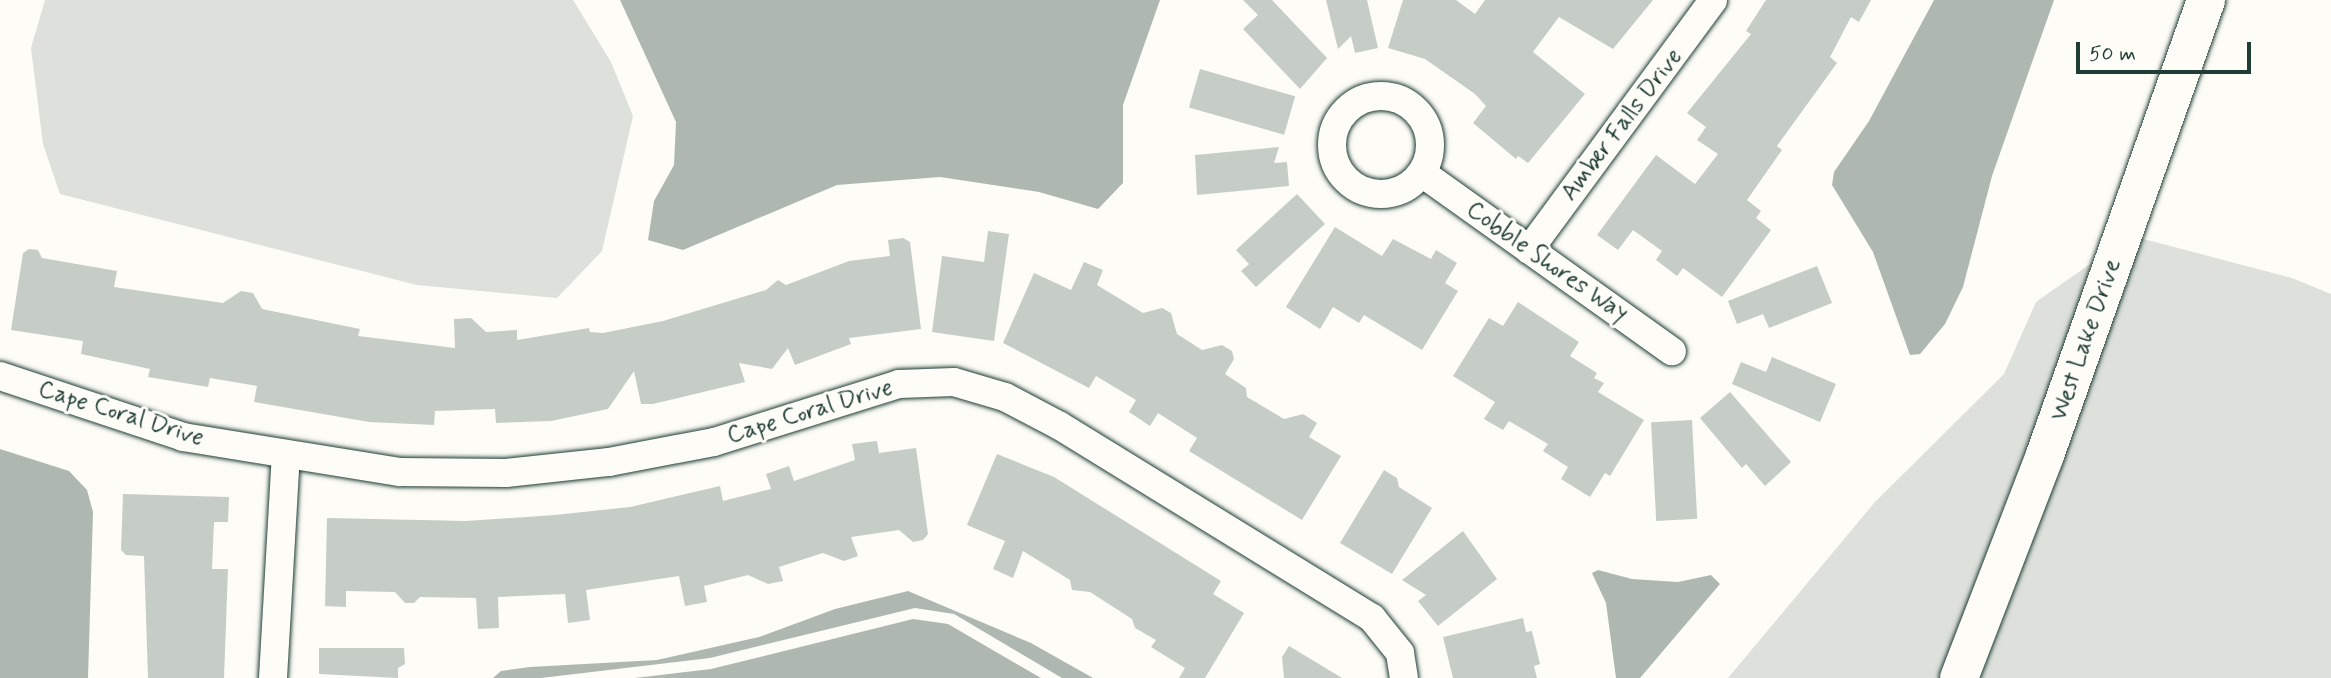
<!DOCTYPE html>
<style>
body{margin:0}
#map{position:relative;width:2331px;height:678px;overflow:hidden;background:#fdfcf7;font-family:Mynerve,sans-serif}
div>[style]{position:absolute}
[style*='--x']{left:calc(var(--x)*1px);top:calc(var(--y)*1px);width:calc(var(--w)*1px);rotate:calc(var(--a)*1deg)}
.green>*{inset:0;background:#dde0db}
.water>*{inset:0;background:#aeb8b1}
.building>*{inset:0;background:#c6cdc7;transform-origin:0 0}
.roads{filter:drop-shadow(0 0 2px #1f3d34) drop-shadow(0 0 2px #1f3d34)}
.street>*{height:28px;margin:-14px;padding:0 14px;transform-origin:14px;border-radius:14px;background:#fdfcf7}
.street>.ring{margin:-14px;padding:0;box-sizing:content-box;background:none;border:28px solid #fdfcf7;border-radius:50%}
.secondary>*{height:38px;margin:-19px;padding:0 19px;transform-origin:19px;border-radius:19px;background:#fdfcf7}
span{translate:-50% -50%;white-space:nowrap;text-align:center;line-height:1.15;-webkit-text-stroke:6px #fdfcf7;paint-order:stroke}
.street-label{font-size:24px;color:#1f3d34}
.scale{position:absolute;left:2076px;top:42px;width:175px;height:32px;box-sizing:border-box;border:4px solid #1f3d34;border-top:0;padding-left:9px;font-size:21px;line-height:24px;white-space:nowrap;color:#1f3d34;-webkit-text-stroke:5px #fdfcf7;paint-order:stroke}
</style>
<div id="map">
<div class="green">
<i style="clip-path:polygon(45px 0,573px 0,611px 62px,633px 116px,602px 251px,557px 298px,417px 285px,60px 194px,43px 144px,31px 48px)"></i>
<i style="clip-path:polygon(2136px 237px,2292px 278px,2331px 294px,2331px 678px,1973px 678px)"></i>
<i style="clip-path:polygon(2103px 255px,1946px 678px,1728px 678px,1875px 502px,2004px 374px,2036px 302px)"></i>
</div>
<div class="water">
<i style="clip-path:polygon(620px 0,1160px 0,1123px 105px,1123px 183px,1098px 209px,1039px 192px,940px 177px,837px 185px,683px 250px,648px 240px,654px 201px,674px 165px,676px 122px)"></i>
<i style="clip-path:polygon(1934px 0,2054px 0,1992px 176px,1963px 287px,1945px 324px,1920px 354px,1910px 355px,1873px 252px,1832px 185px,1834px 172px,1869px 121px)"></i>
<i style="clip-path:polygon(0 449px,69px 471px,87px 490px,93px 512px,88px 678px,0 678px)"></i>
<i style="clip-path:polygon(1598px 570px,1632px 579px,1678px 582px,1711px 575px,1720px 584px,1640px 678px,1616px 678px,1606px 603px,1592px 573px)"></i>
<i style="clip-path:polygon(908px 591px,1031px 643px,1093px 678px,1062px 678px,954px 614px,915px 608px,710px 658px,541px 678px,493px 678px,501px 671px,530px 667px,657px 660px,759px 637px,835px 609px)"></i>
<i style="clip-path:polygon(913px 619px,948px 624px,1041px 678px,635px 678px,711px 669px)"></i>
</div>
<div class="building">
<i style="clip-path:polygon(1243px 0,1272px 0,1327px 58px,1300px 89px,1243px 29px,1258px 15px)"></i>
<i style="clip-path:polygon(1326px 0,1367px 0,1378px 48px,1355px 53px,1351px 36px,1338px 49px)"></i>
<i style="clip-path:polygon(1403px 0,1456px 0,1475px 14px,1485px 0,1653px 0,1613px 49px,1559px 17px,1533px 52px,1585px 94px,1528px 163px,1518px 156px,1516px 159px,1473px 123px,1486px 106px,1475px 94px,1425px 59px,1388px 48px)"></i>
<i style="clip-path:polygon(1766px 0,1871px 0,1859px 22px,1851px 17px,1830px 57px,1837px 63px,1777px 146px,1782px 150px,1747px 200px,1761px 211px,1756px 218px,1771px 230px,1722px 297px,1683px 268px,1677px 276px,1656px 260px,1662px 251px,1633px 230px,1618px 250px,1597px 235px,1656px 155px,1695px 184px,1718px 154px,1697px 140px,1706px 127px,1687px 113px,1751px 34px,1746px 31px)"></i>
<i style="left:1200px;top:69px;width:99px;height:40px;rotate:16deg"></i>
<i style="clip-path:polygon(1279px 147px,1274px 163px,1287px 162px,1289px 186px,1197px 195px,1195px 155px)"></i>
<i style="clip-path:polygon(1297px 194px,1325px 224px,1256px 287px,1241px 271px,1249px 264px,1236px 250px)"></i>
<i style="clip-path:polygon(1335px 227px,1382px 256px,1393px 239px,1431px 259px,1436px 250px,1457px 263px,1445px 283px,1458px 291px,1422px 350px,1364px 315px,1359px 323px,1333px 307px,1320px 329px,1286px 307px)"></i>
<i style="clip-path:polygon(988px 231px,1009px 234px,994px 341px,932px 332px,942px 256px,984px 262px)"></i>
<i style="clip-path:polygon(903px 238px,910px 242px,921px 329px,849px 338px,851px 344px,795px 365px,788px 348px,772px 369px,739px 363px,745px 382px,653px 404px,641px 404px,634px 371px,608px 409px,551px 421px,496px 423px,495px 409px,435px 411px,434px 425px,369px 422px,254px 402px,257px 386px,210px 378px,208px 387px,148px 377px,150px 369px,81px 354px,83px 341px,11px 330px,23px 253px,29px 249px,38px 250px,42px 258px,117px 271px,114px 287px,223px 303px,241px 291px,253px 293px,262px 309px,360px 329px,358px 336px,455px 348px,454px 319px,471px 318px,486px 332px,517px 330px,517px 340px,589px 328px,590px 332px,603px 333px,663px 321px,766px 290px,778px 280px,786px 285px,849px 261px,890px 256px,888px 240px)"></i>
<i style="clip-path:polygon(1084px 262px,1103px 270px,1097px 285px,1143px 313px,1162px 308px,1171px 313px,1177px 334px,1202px 350px,1222px 345px,1232px 351px,1234px 359px,1225px 374px,1246px 388px,1247px 397px,1284px 419px,1303px 414px,1317px 423px,1309px 437px,1341px 456px,1302px 520px,1189px 451px,1197px 438px,1158px 413px,1150px 426px,1129px 412px,1136px 400px,1096px 376px,1089px 388px,1003px 343px,1034px 273px,1071px 290px)"></i>
<i style="clip-path:polygon(1817px 266px,1832px 303px,1769px 328px,1763px 314px,1737px 324px,1728px 301px)"></i>
<i style="clip-path:polygon(1518px 302px,1579px 342px,1570px 356px,1597px 373px,1594px 378px,1604px 383px,1598px 392px,1644px 420px,1610px 476px,1605px 473px,1590px 497px,1561px 479px,1568px 467px,1543px 451px,1548px 444px,1509px 421px,1503px 430px,1484px 419px,1495px 402px,1453px 376px,1489px 318px,1503px 326px)"></i>
<i style="clip-path:polygon(1772px 357px,1836px 384px,1820px 422px,1732px 384px,1741px 362px,1766px 372px)"></i>
<i style="clip-path:polygon(1730px 392px,1791px 462px,1765px 486px,1746px 464px,1742px 468px,1700px 418px)"></i>
<i style="left:1692px;top:420px;width:99px;height:41px;rotate:87deg"></i>
<i style="clip-path:polygon(877px 441px,879px 453px,916px 448px,928px 534px,923px 540px,913px 542px,899px 530px,851px 537px,858px 556px,844px 561px,823px 553px,779px 567px,783px 581px,768px 584px,748px 575px,704px 586px,707px 602px,685px 606px,679px 576px,586px 590px,590px 620px,568px 623px,565px 594px,498px 597px,499px 628px,478px 629px,476px 598px,420px 597px,414px 603px,405px 603px,395px 592px,346px 591px,346px 607px,325px 606px,327px 518px,466px 521px,555px 515px,630px 507px,720px 486px,723px 501px,771px 489px,766px 474px,789px 466px,794px 481px,855px 460px,852px 444px)"></i>
<i style="clip-path:polygon(997px 454px,1054px 477px,1221px 581px,1213px 594px,1244px 613px,1205px 678px,1179px 678px,1185px 668px,1151px 647px,1156px 640px,1135px 628px,1132px 619px,1090px 592px,1072px 590px,1070px 580px,1023px 551px,1013px 578px,993px 569px,1005px 541px,967px 525px)"></i>
<i style="clip-path:polygon(1384px 470px,1397px 478px,1399px 487px,1432px 508px,1392px 574px,1340px 543px)"></i>
<i style="clip-path:polygon(123px 494px,229px 497px,228px 522px,214px 522px,212px 569px,228px 569px,224px 678px,148px 678px,144px 556px,126px 555px,121px 550px)"></i>
<i style="clip-path:polygon(1463px 531px,1497px 579px,1438px 626px,1418px 601px,1426px 595px,1402px 580px)"></i>
<i style="clip-path:polygon(1523px 618px,1526px 632px,1532px 631px,1540px 664px,1534px 666px,1537px 678px,1453px 678px,1443px 637px)"></i>
<i style="clip-path:polygon(1289px 646px,1342px 678px,1284px 678px,1282px 657px)"></i>
<i style="clip-path:polygon(319px 648px,404px 648px,405px 664px,398px 668px,398px 678px,319px 674px)"></i>
</div>
<div class="roads">
<div class="street">
<i class="ring" style="left:1332px;top:96px;width:70px;height:70px"></i>
<i style="--x:1422;--y:173;--w:307;--a:35.5"></i>
<i style="--x:1529;--y:250;--w:310;--a:-53.6"></i>
<i style="--x:0;--y:376;--w:193;--a:18.4"></i>
<i style="--x:183;--y:437;--w:220;--a:9.2"></i>
<i style="--x:400;--y:472;--w:106;--a:0.5"></i>
<i style="--x:506;--y:473;--w:104;--a:-6.1"></i>
<i style="--x:609;--y:462;--w:107;--a:-10.8"></i>
<i style="--x:714;--y:442;--w:194;--a:-17.4"></i>
<i style="--x:899;--y:384;--w:55;--a:-2.1"></i>
<i style="--x:954;--y:382;--w:53;--a:16.4"></i>
<i style="--x:1005;--y:397;--w:62;--a:27.8"></i>
<i style="--x:1060;--y:426;--w:366;--a:31.6"></i>
<i style="--x:1372;--y:618;--w:45;--a:51.3"></i>
<i style="--x:1400;--y:653;--w:25;--a:81"></i>
<i style="--x:273;--y:678;--w:224;--a:-86.7"></i>
</div>
<div class="secondary">
<i style="--x:1959;--y:678;--w:239;--a:-68.9"></i>
<i style="--x:2045;--y:455;--w:483;--a:-70.5"></i>
</div>
</div>
<div class="street-label">
<span style="left:1622px;top:125px;rotate:-53deg">Amber Falls Drive</span>
<span style="left:1547px;top:262px;rotate:35deg">Cobble Shores Way</span>
<span style="left:2086px;top:340px;rotate:-71deg">West Lake Drive</span>
<span style="left:810px;top:412px;rotate:-17deg">Cape Coral Drive</span>
<span style="left:121px;top:414px;rotate:17deg">Cape Coral Drive</span>
</div>
<div class="scale">50 m</div>
</div>
